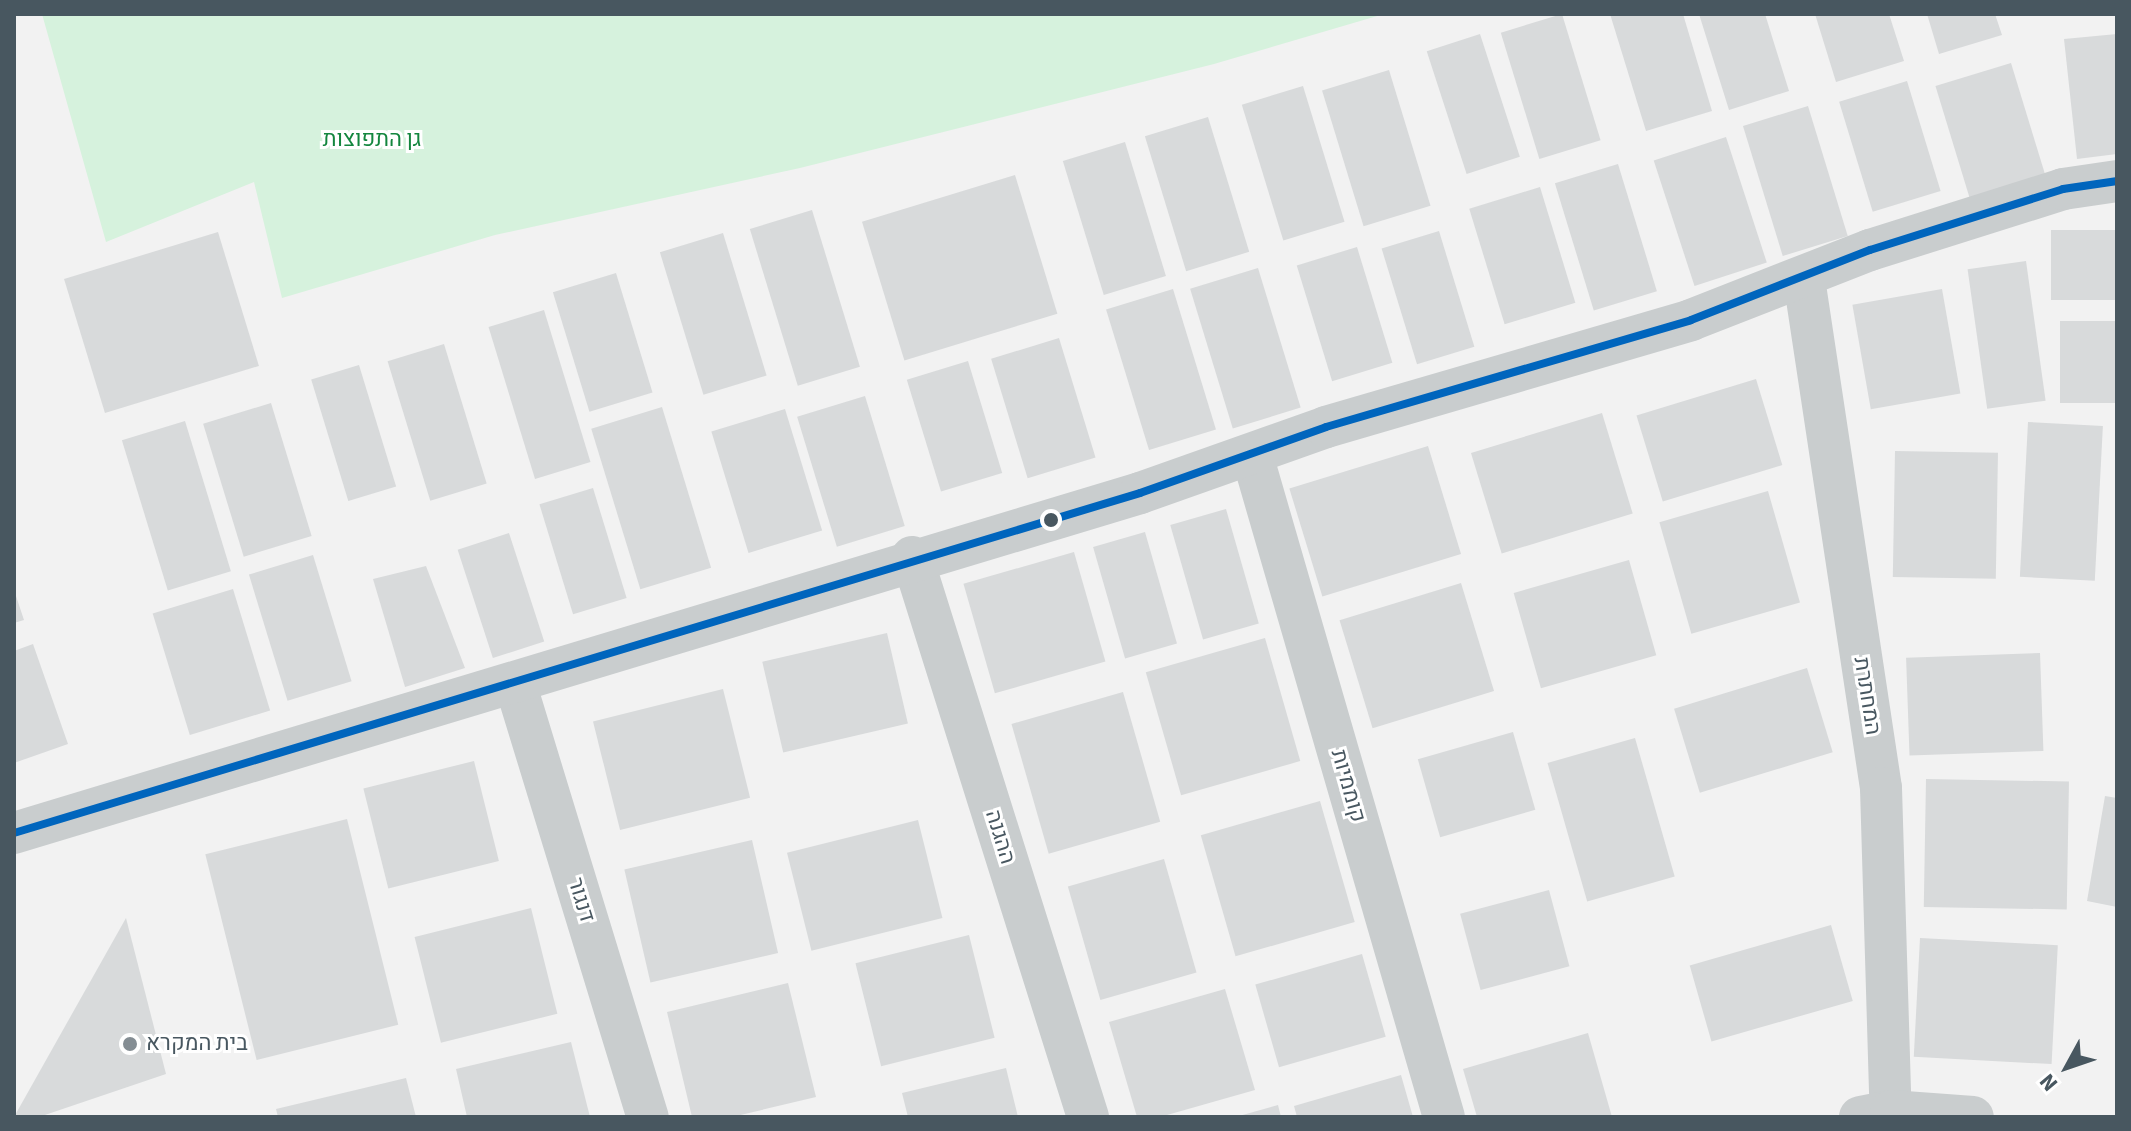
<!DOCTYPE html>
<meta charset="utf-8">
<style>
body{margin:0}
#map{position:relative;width:2131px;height:1131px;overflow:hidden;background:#f2f2f2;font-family:"Source Sans 3",Heebo,sans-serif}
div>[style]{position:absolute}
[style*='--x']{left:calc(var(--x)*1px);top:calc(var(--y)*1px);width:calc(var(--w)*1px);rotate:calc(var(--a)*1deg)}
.green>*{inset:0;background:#d6f2dd}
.building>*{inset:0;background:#d8dadb;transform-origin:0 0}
.minor>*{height:42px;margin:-21px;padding:0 21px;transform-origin:21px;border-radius:21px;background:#c9cdce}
.bus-1>*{height:8px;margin:-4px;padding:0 4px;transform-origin:4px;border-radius:4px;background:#0065bd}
.dots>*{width:22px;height:22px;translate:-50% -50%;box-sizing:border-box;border:4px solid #fff;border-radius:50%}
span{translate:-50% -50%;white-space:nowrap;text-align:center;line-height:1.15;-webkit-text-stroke:6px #fff;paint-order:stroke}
.park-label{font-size:22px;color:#13863e}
.street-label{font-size:22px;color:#485760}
.poi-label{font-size:22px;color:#485760}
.left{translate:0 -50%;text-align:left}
.frame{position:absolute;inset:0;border:16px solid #485760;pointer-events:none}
.north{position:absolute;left:2027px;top:1027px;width:80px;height:80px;-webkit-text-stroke:6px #fff;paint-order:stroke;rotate:230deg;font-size:22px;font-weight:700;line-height:32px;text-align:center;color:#485760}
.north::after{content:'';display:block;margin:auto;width:28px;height:36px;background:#485760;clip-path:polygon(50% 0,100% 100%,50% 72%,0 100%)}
</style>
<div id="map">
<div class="green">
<i style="clip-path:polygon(42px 14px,1384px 14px,1214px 64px,800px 168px,495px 235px,282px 298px,254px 182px,106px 242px)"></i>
</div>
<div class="building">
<i style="left:1562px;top:14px;width:132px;height:64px;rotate:73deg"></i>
<i style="clip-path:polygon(1610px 14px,1683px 14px,1712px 111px,1646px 131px)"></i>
<i style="clip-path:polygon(1699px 14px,1765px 14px,1789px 91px,1729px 110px)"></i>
<i style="clip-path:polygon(1815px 14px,1889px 14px,1904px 61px,1836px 82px)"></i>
<i style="clip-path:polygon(1927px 14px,1995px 14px,2002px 35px,1939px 54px)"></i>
<i style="left:1480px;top:34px;width:129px;height:56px;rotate:72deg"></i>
<i style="clip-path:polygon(2117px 34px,2117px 154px,2077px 159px,2064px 39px)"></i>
<i style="left:2011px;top:63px;width:124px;height:79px;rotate:73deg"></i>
<i style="left:1389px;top:70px;width:142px;height:70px;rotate:73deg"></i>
<i style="left:1907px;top:81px;width:115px;height:71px;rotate:73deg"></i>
<i style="left:1303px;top:86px;width:142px;height:64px;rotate:73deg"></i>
<i style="left:1808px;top:106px;width:136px;height:68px;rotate:73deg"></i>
<i style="left:1208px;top:117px;width:141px;height:66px;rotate:73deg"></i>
<i style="left:1726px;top:137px;width:132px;height:76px;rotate:72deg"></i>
<i style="left:1125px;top:142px;width:140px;height:65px;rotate:73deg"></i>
<i style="left:1618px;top:164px;width:133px;height:66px;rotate:73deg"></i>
<i style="left:1015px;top:175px;width:145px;height:160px;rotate:73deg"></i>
<i style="left:1540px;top:187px;width:121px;height:74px;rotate:73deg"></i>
<i style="left:812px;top:210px;width:164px;height:65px;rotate:73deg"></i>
<i style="left:2117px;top:230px;width:70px;height:66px;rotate:90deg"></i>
<i style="left:1439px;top:231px;width:121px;height:60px;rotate:73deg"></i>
<i style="left:218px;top:232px;width:140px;height:161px;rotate:73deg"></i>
<i style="left:723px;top:233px;width:149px;height:66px;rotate:73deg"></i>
<i style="left:1357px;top:247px;width:121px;height:63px;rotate:73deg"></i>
<i style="left:2026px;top:261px;width:141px;height:59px;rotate:82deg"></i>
<i style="left:1258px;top:268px;width:146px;height:71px;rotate:73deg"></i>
<i style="left:616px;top:273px;width:125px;height:66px;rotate:73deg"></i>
<i style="left:1173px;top:289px;width:147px;height:70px;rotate:73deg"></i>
<i style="left:1942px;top:289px;width:106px;height:91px;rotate:80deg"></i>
<i style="left:544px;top:310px;width:159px;height:58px;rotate:73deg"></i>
<i style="left:2117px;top:321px;width:82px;height:57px;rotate:90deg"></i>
<i style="left:1059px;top:338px;width:125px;height:71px;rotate:73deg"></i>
<i style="left:444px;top:344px;width:146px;height:59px;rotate:73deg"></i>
<i style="left:968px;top:361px;width:117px;height:64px;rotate:73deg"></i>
<i style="left:359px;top:365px;width:127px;height:50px;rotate:73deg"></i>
<i style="left:1756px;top:379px;width:90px;height:125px;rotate:73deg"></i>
<i style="left:865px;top:396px;width:136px;height:71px;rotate:73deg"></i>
<i style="left:271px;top:403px;width:139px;height:71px;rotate:73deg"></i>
<i style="left:662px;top:407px;width:168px;height:74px;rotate:73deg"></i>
<i style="left:785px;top:409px;width:127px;height:77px;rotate:73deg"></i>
<i style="left:1602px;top:413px;width:105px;height:137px;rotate:73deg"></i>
<i style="left:185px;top:421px;width:157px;height:66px;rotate:73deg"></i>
<i style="left:2028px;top:422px;width:75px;height:155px;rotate:3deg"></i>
<i style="left:1428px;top:446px;width:113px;height:145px;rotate:73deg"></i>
<i style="left:1895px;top:451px;width:103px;height:126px;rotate:1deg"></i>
<i style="left:593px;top:488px;width:115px;height:56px;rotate:73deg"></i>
<i style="left:1768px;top:491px;width:116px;height:113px;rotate:74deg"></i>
<i style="left:1226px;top:509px;width:119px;height:58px;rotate:74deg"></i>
<i style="left:1145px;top:532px;width:116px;height:54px;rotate:74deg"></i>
<i style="left:509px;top:533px;width:114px;height:54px;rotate:72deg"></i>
<i style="left:1074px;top:552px;width:114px;height:115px;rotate:74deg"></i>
<i style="left:313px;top:555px;width:132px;height:67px;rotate:73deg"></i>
<i style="left:1629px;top:560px;width:99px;height:120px;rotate:74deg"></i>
<i style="clip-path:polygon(426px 566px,465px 668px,405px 687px,373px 579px)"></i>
<i style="left:1461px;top:583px;width:113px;height:127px;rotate:73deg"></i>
<i style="left:233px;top:589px;width:127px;height:84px;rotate:73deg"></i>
<i style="clip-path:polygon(15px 593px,24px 620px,14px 623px,14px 594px)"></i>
<i style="left:887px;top:633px;width:93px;height:128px;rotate:77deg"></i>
<i style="left:1265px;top:638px;width:128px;height:124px;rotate:74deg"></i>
<i style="clip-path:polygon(33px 644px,68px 744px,14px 763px,14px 651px)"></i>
<i style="left:2040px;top:653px;width:98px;height:134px;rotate:88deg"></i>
<i style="left:1807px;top:668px;width:88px;height:139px;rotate:73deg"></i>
<i style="left:723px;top:689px;width:112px;height:134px;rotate:76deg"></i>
<i style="left:1123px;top:692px;width:135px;height:116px;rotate:74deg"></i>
<i style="left:1513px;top:732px;width:81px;height:99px;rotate:74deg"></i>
<i style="left:1635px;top:738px;width:144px;height:91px;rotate:74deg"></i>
<i style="left:474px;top:761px;width:103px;height:114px;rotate:76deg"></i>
<i style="left:1926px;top:779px;width:143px;height:128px;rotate:1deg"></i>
<i style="clip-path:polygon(2105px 796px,2117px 798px,2117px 907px,2087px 901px)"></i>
<i style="left:1320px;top:801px;width:126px;height:124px;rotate:74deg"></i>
<i style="left:347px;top:819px;width:212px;height:146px;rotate:76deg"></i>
<i style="left:918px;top:820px;width:101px;height:135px;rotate:76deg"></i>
<i style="left:752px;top:840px;width:116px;height:131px;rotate:77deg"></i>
<i style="left:1164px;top:859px;width:118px;height:100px;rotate:74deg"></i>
<i style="left:1549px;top:890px;width:79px;height:92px;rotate:75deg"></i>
<i style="left:531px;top:908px;width:109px;height:120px;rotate:76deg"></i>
<i style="clip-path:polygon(126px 918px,166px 1074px,39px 1117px,14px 1117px)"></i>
<i style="left:1831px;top:925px;width:79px;height:147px;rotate:74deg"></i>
<i style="left:969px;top:935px;width:106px;height:117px;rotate:76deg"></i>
<i style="left:1920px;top:938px;width:138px;height:119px;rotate:3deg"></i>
<i style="left:1362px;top:954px;width:86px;height:111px;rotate:74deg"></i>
<i style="clip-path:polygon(788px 983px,816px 1097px,732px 1117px,692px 1117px,667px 1012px)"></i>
<i style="clip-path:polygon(1225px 989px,1255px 1090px,1160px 1117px,1137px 1117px,1109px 1022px)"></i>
<i style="clip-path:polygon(1588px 1033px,1612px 1117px,1477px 1117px,1463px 1069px)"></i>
<i style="clip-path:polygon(571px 1042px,590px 1117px,467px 1117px,456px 1069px)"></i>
<i style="clip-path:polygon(1006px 1068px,1018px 1117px,908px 1117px,902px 1093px)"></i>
<i style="clip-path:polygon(1401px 1075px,1413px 1117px,1297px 1117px,1294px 1106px)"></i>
<i style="clip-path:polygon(406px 1078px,416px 1117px,278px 1117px,276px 1109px)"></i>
<i style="clip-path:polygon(1278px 1105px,1281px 1117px,1239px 1117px,1239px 1116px)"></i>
</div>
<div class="minor">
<i style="--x:1804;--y:279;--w:515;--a:81.4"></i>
<i style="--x:1881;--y:788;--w:329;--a:88.3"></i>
<i style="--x:1252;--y:455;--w:689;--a:73.83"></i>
<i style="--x:912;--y:557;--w:587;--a:72.55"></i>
<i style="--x:515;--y:683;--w:454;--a:73"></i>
<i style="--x:14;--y:833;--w:1176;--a:-16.8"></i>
<i style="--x:1140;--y:493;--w:197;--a:-19.5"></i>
<i style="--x:1326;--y:427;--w:380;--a:-16.3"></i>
<i style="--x:1691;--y:320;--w:192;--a:-21.4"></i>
<i style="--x:1870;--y:250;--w:202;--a:-17.5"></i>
<i style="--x:2063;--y:189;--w:55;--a:-8.4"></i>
<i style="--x:1860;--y:1117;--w:32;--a:-11"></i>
<i style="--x:1891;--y:1111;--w:82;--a:4.2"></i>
</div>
<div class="bus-1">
<i style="--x:14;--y:833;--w:1176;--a:-16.8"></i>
<i style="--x:1140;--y:493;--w:197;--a:-19.5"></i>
<i style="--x:1326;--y:427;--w:380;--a:-16.3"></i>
<i style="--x:1691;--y:320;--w:192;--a:-21.4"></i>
<i style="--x:1870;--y:250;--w:202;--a:-17.5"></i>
<i style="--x:2063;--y:189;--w:55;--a:-8.4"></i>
</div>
<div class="dots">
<i style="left:1051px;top:520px;background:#485760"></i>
<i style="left:130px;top:1044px;background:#848d93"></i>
</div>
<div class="park-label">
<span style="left:372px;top:140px">גן התפוצות</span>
</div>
<div class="street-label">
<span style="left:1867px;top:696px;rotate:81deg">המחתרת</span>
<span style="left:1348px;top:786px;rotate:74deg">קוממיות</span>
<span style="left:1000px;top:837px;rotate:73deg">ההגנה</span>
<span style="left:581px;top:900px;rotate:73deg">דנגור</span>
</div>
<div class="poi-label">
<span class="left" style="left:146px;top:1044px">בית המקרא</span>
</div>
<div class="frame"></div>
<div class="north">N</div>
</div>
